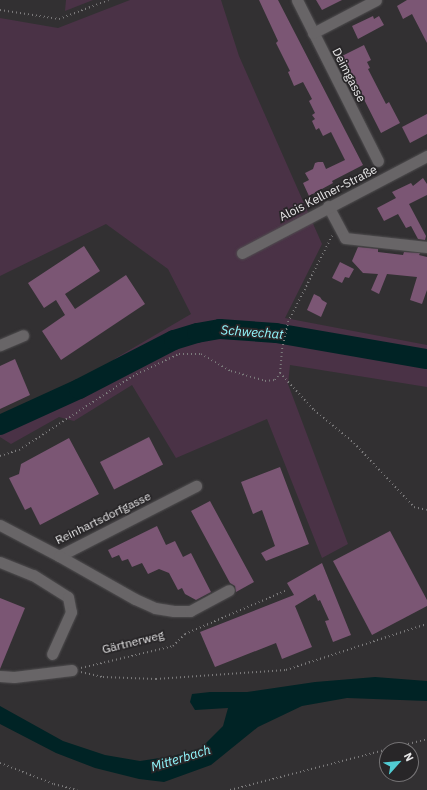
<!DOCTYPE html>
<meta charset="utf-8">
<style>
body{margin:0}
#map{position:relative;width:427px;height:790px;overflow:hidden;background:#323032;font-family:"IBM Plex Sans",sans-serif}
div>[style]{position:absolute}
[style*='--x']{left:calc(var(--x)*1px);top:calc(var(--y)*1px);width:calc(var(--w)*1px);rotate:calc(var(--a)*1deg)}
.green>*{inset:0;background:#4a3246}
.water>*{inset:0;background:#002325}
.river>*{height:20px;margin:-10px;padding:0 10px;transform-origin:10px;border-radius:10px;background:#002325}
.building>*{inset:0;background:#7b5674;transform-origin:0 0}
.path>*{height:2px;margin-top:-1px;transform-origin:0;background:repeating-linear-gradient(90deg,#7b7a7b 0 1px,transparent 0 4px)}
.roads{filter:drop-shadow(0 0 1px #504e50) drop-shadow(0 0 1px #504e50)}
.minor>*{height:11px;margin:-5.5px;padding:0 5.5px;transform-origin:5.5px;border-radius:5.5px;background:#686567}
span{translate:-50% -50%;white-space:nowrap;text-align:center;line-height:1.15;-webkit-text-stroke:3.5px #282628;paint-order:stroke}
.street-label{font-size:12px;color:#e8e7e8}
.water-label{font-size:13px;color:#92f8fe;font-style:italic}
.north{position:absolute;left:379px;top:742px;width:40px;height:40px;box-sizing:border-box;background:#282628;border:1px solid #757375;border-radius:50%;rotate:63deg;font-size:11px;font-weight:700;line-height:16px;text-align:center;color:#e8e7e8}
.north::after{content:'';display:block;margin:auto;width:14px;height:18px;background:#51ccd3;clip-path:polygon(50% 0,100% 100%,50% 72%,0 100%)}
</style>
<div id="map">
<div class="green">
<i style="clip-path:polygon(66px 0,93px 0,65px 11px)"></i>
<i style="clip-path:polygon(130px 0,221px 0,239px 56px,322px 244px,285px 318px,427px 345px,427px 387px,290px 365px,288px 384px,348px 544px,322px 558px,267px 419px,176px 458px,132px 385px,74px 421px,59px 417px,11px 444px,0 437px,0 434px,70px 400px,116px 358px,191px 314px,168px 269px,106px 224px,0 276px,0 18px,58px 28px)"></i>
</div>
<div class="water">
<i style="clip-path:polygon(375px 677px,427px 681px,427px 701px,347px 698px,302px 706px,258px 727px,211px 765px,164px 782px,139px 779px,95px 768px,56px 753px,0 724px,0 706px,63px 741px,105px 755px,140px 761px,173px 756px,201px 748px,223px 726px,228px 708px,195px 710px,190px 702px,192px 694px,210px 692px,247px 692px,315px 682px)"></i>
</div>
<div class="river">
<i style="--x:0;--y:425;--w:87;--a:-24.5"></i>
<i style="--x:79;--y:389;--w:107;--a:-27.3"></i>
<i style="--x:174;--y:340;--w:24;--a:-17"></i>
<i style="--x:197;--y:333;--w:23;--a:-10"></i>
<i style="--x:220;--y:329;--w:56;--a:4.1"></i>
<i style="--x:276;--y:333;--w:153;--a:9.8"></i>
</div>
<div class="building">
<i style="clip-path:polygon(259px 0,278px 0,363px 165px,332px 181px,333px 183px,309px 196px,303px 183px,309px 180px,305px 173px,313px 169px,315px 163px,318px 162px,323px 162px,326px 169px,345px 160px,331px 132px,323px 136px,319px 128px,316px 130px,312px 121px,315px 119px,312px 115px,315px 113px,309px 101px,312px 99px,303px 82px,294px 86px,288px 72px,290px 71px,276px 43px,278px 41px)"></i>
<i style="clip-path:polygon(316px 0,342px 0,322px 10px)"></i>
<i style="clip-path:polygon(407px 0,427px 0,427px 43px,412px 14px,403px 19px,397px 6px)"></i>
<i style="clip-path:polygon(373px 16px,374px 19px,379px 16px,384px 25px,358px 39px,352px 26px)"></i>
<i style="clip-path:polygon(364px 45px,371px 60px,367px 62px,370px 68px,368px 69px,386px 104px,389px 102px,400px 123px,381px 133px,342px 56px)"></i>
<i style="clip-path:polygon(427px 114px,427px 134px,410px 143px,402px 127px)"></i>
<i style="clip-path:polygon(423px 178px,427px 184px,427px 195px,409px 204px,426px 236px,425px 240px,418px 239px,411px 226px,406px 228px,398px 214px,384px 221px,377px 208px,396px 198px,392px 192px,411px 183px,413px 186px)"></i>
<i style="clip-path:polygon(84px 246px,100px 271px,65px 294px,75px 309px,126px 275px,145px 304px,61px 360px,42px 331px,65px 315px,56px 300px,44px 308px,28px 283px)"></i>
<i style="clip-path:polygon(358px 247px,378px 249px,378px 252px,403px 255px,404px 252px,420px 253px,419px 255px,427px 257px,427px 290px,422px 304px,410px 300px,417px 277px,387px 274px,379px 294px,371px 290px,378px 274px,363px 273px,352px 261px)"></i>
<i style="clip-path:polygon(340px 262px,354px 269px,349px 278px,345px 277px,342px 283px,332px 278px)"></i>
<i style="clip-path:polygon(314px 294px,320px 297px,322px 300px,327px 303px,321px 317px,307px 310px)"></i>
<i style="clip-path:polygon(15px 359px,30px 395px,0 409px,0 366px)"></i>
<i style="left:149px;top:437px;width:31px;height:55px;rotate:63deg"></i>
<i style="clip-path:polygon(69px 438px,99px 494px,40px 525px,31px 507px,25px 510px,9px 478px,19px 474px,21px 464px)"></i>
<i style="clip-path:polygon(280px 467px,309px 544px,266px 561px,261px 553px,275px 546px,262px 510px,253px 514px,241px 482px)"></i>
<i style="clip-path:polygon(210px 501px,254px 582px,236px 592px,235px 586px,230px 583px,191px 511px)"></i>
<i style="clip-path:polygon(157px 526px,166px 545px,175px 541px,183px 557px,191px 553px,211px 592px,196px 600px,185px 594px,182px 588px,178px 590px,169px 573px,159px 569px,148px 574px,142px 563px,132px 567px,128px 559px,122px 561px,119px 555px,112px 558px,108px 550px)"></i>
<i style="clip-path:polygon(390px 531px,427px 600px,427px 606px,372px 635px,333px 561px)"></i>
<i style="clip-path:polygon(322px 563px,351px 635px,333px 642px,325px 621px,329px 620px,320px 600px,318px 601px,315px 594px,295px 606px,312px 647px,282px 659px,276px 643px,215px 667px,200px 632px,294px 595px,287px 583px)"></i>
<i style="clip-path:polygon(0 598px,25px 608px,0 669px)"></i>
</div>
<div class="path">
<i style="--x:0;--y:10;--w:60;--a:8.7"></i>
<i style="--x:59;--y:19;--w:53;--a:-20.8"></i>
<i style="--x:280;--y:373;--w:50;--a:47.4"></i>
<i style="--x:314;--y:410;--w:52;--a:39.5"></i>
<i style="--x:354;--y:443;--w:88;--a:46.8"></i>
<i style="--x:414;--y:507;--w:13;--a:13"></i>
<i style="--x:0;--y:456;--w:20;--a:-18"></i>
<i style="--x:19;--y:450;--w:136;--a:-33"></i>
<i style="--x:133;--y:376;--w:51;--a:-25.6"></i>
<i style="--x:179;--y:354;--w:22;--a:0"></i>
<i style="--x:201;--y:354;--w:34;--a:30"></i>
<i style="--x:231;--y:371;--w:35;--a:16"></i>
<i style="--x:265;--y:381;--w:10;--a:-6"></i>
<i style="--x:275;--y:380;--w:9;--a:-54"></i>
<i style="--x:280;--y:373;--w:24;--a:-85"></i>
<i style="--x:282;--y:349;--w:28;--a:-77"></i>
<i style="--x:288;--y:322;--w:97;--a:-62.9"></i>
<i style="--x:81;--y:668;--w:95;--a:-13.4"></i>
<i style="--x:173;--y:646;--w:17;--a:-45"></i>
<i style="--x:185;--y:634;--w:109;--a:-23.3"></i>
<i style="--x:81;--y:672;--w:23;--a:13"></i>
<i style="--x:103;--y:677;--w:53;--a:2.2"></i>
<i style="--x:156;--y:679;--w:130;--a:-4"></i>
<i style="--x:286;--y:670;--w:148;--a:-18.1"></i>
<i style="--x:0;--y:763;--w:58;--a:21.3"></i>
<i style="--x:54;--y:784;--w:24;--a:15"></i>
<i style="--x:230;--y:790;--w:203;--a:-14.5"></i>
</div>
<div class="roads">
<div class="minor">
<i style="--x:297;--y:0;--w:180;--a:63.3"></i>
<i style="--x:313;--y:33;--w:71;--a:-27.6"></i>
<i style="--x:328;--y:206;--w:36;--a:62"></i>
<i style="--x:345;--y:238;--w:82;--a:6.3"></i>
<i style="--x:242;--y:253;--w:209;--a:-27.7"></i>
<i style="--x:0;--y:345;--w:25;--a:-23"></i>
<i style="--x:0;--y:525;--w:67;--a:27.7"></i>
<i style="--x:59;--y:556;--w:154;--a:-27.1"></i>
<i style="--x:59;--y:556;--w:87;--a:29.5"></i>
<i style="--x:135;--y:599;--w:22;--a:24"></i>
<i style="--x:155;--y:608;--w:19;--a:9"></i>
<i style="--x:174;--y:611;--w:16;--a:0"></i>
<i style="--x:190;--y:611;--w:44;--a:-28.3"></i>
<i style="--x:0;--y:562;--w:35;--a:22"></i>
<i style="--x:33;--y:575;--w:41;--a:32.2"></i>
<i style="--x:68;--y:597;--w:15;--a:79"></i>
<i style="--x:71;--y:612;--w:46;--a:114.3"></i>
<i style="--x:0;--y:676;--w:14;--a:4"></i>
<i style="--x:14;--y:677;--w:58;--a:-6.9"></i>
</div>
</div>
<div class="street-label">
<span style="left:349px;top:75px;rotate:63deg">Deimgasse</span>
<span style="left:328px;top:193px;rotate:-27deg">Alois Kellner-Straße</span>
<span style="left:103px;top:518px;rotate:-26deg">Reinhartsdorfgasse</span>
<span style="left:133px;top:642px;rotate:-14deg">Gärtnerweg</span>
</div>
<div class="water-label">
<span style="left:252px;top:333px;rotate:4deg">Schwechat</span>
<span style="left:181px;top:759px;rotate:-17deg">Mitterbach</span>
</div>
<div class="north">N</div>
</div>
